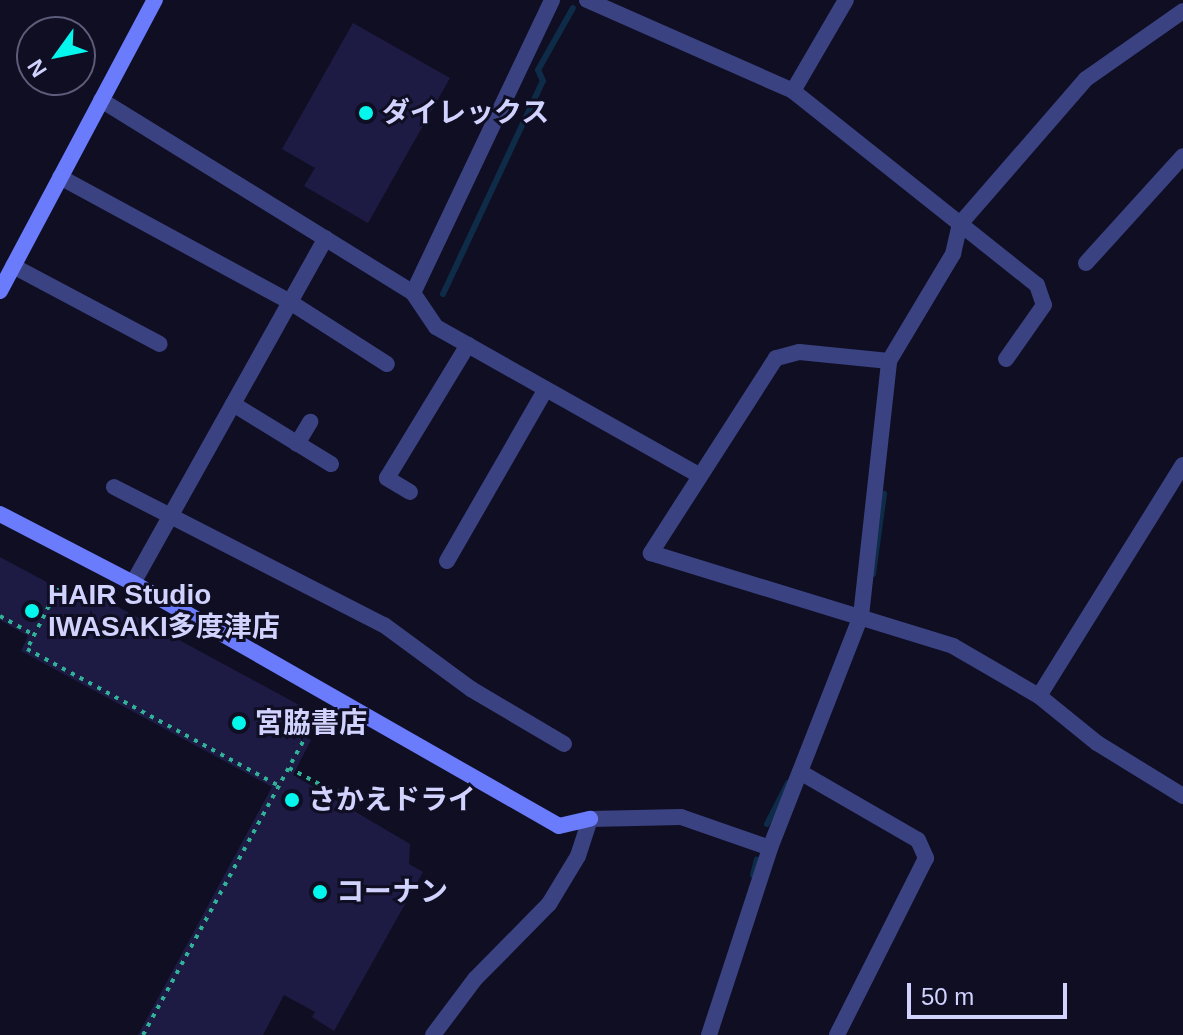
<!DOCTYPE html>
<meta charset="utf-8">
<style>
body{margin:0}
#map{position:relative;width:1183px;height:1035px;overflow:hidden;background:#0f0e23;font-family:Arial,"Noto Sans JP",sans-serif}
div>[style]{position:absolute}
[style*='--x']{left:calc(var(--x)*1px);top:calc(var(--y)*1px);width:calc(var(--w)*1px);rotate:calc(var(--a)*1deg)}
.stream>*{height:6px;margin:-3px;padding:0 3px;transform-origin:3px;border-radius:3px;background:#0e2c48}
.building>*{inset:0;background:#1d1b43}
.path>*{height:4px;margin-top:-2px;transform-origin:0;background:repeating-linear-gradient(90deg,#31b298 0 4px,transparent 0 10px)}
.street>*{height:16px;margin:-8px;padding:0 8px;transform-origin:8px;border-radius:8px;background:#3a4281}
.secondary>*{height:16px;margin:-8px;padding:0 8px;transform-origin:8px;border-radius:8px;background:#6a7bfc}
.dots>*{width:22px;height:22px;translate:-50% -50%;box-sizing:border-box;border:4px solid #0f0e23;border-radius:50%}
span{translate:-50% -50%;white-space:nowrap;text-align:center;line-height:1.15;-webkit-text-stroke:6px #0f0e23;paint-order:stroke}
.poi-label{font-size:28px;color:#d1d2fe;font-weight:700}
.left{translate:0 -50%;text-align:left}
.north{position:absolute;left:16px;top:16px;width:80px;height:80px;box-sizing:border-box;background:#0f0e23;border:2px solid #5d5c7b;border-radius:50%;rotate:237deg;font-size:22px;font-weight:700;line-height:32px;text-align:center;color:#d1d2fe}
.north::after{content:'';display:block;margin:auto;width:28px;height:36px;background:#05f6ec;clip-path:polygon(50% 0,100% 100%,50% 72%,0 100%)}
.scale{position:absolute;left:907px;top:983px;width:160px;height:36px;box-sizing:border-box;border:4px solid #d1d2fe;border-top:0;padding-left:10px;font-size:24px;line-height:28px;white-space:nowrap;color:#d1d2fe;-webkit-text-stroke:6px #0f0e23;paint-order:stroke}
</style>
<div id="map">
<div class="stream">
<i style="--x:443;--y:294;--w:235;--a:-64.9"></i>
<i style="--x:543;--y:81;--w:12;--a:-114"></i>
<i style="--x:538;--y:70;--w:71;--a:-60.6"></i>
<i style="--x:873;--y:574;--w:81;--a:-82.2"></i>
<i style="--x:767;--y:824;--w:46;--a:-62.9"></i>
<i style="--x:753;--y:875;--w:16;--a:-76"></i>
</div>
<div class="building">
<i style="clip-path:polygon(353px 23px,450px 78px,368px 223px,304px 186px,315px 168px,282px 149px)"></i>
<i style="clip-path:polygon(0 557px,82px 601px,87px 590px,312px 712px,300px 735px,311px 740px,293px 775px,410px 844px,409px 864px,423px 872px,334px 1031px,312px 1017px,315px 1012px,284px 995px,263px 1035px,138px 1035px,272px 787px,21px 651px,28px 636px,0 620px)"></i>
</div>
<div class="path">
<i style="--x:58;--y:588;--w:68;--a:116.9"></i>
<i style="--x:27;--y:649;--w:287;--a:28.5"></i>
<i style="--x:0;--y:616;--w:39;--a:29"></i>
<i style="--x:289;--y:768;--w:53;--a:28"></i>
<i style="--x:336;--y:793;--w:11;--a:-27"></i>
<i style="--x:143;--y:1035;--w:370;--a:-61.4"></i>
</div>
<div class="street">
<i style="--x:587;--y:0;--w:225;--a:23.8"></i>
<i style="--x:793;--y:91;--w:312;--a:38.5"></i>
<i style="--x:1037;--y:285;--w:21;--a:71"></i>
<i style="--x:1044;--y:305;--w:66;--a:125.1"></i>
<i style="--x:793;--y:91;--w:105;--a:-59.8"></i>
<i style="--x:101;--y:100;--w:367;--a:31.7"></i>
<i style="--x:413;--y:293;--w:41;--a:55.9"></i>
<i style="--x:436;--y:327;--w:303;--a:29.4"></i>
<i style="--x:60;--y:177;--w:262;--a:28.5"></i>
<i style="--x:290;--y:302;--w:115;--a:32.6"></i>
<i style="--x:1086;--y:263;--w:144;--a:-47.8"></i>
<i style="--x:13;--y:266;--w:166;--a:28"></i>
<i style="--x:413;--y:293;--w:324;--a:-64.6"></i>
<i style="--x:889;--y:361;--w:90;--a:-174.3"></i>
<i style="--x:799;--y:352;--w:24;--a:165"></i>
<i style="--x:776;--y:358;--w:232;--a:122.7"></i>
<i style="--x:651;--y:553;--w:316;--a:17.1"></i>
<i style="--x:953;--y:646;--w:99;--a:30.2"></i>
<i style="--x:1039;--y:696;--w:75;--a:39"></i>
<i style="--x:1097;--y:743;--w:101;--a:31.6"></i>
<i style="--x:233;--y:404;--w:115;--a:31.5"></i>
<i style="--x:297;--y:444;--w:26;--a:-59"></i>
<i style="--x:114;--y:487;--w:303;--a:27.1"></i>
<i style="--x:384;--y:625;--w:108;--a:36.3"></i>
<i style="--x:471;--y:689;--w:108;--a:30.6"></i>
<i style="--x:410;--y:492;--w:27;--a:-149"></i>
<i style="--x:387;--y:478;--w:156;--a:-58.7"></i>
<i style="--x:447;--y:561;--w:198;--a:-60.1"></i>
<i style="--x:133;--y:583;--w:395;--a:-60.8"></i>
<i style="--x:1039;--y:696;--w:272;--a:-58.1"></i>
<i style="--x:800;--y:772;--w:136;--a:30"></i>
<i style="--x:918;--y:840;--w:20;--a:66"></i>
<i style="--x:926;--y:858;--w:198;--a:116.7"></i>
<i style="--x:433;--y:1035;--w:70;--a:-53.1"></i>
<i style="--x:475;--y:979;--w:105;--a:-45.4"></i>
<i style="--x:549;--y:904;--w:56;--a:-58.9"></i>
<i style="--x:578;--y:856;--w:39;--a:-72"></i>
<i style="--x:590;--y:819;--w:91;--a:-1.3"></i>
<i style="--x:681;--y:817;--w:94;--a:19.2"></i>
<i style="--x:709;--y:1035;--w:197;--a:-71.9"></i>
<i style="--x:770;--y:848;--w:249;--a:-68.6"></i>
<i style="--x:861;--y:616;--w:257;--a:-83.7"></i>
<i style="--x:889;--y:361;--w:125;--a:-59.1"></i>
<i style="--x:953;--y:254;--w:31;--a:-77"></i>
<i style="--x:960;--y:224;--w:192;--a:-49"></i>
<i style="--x:1086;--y:79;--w:118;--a:-35"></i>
</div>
<div class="secondary">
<i style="--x:0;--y:291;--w:330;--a:-62"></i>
<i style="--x:0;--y:514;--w:150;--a:27.4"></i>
<i style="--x:133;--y:583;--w:490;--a:29.7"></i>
<i style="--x:559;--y:826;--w:32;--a:-13"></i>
</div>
<div class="dots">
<i style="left:366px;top:113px;background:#05f6ec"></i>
<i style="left:32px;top:611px;background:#05f6ec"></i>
<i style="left:239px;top:723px;background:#05f6ec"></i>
<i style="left:292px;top:800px;background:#05f6ec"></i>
<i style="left:320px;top:892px;background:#05f6ec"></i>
</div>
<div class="poi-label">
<span class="left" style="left:382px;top:113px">ダイレックス</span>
<span class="left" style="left:48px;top:611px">HAIR Studio<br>IWASAKI多度津店</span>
<span class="left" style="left:255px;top:723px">宮脇書店</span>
<span class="left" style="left:308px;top:800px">さかえドライ</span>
<span class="left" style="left:336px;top:892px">コーナン</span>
</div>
<div class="north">N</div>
<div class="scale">50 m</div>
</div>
